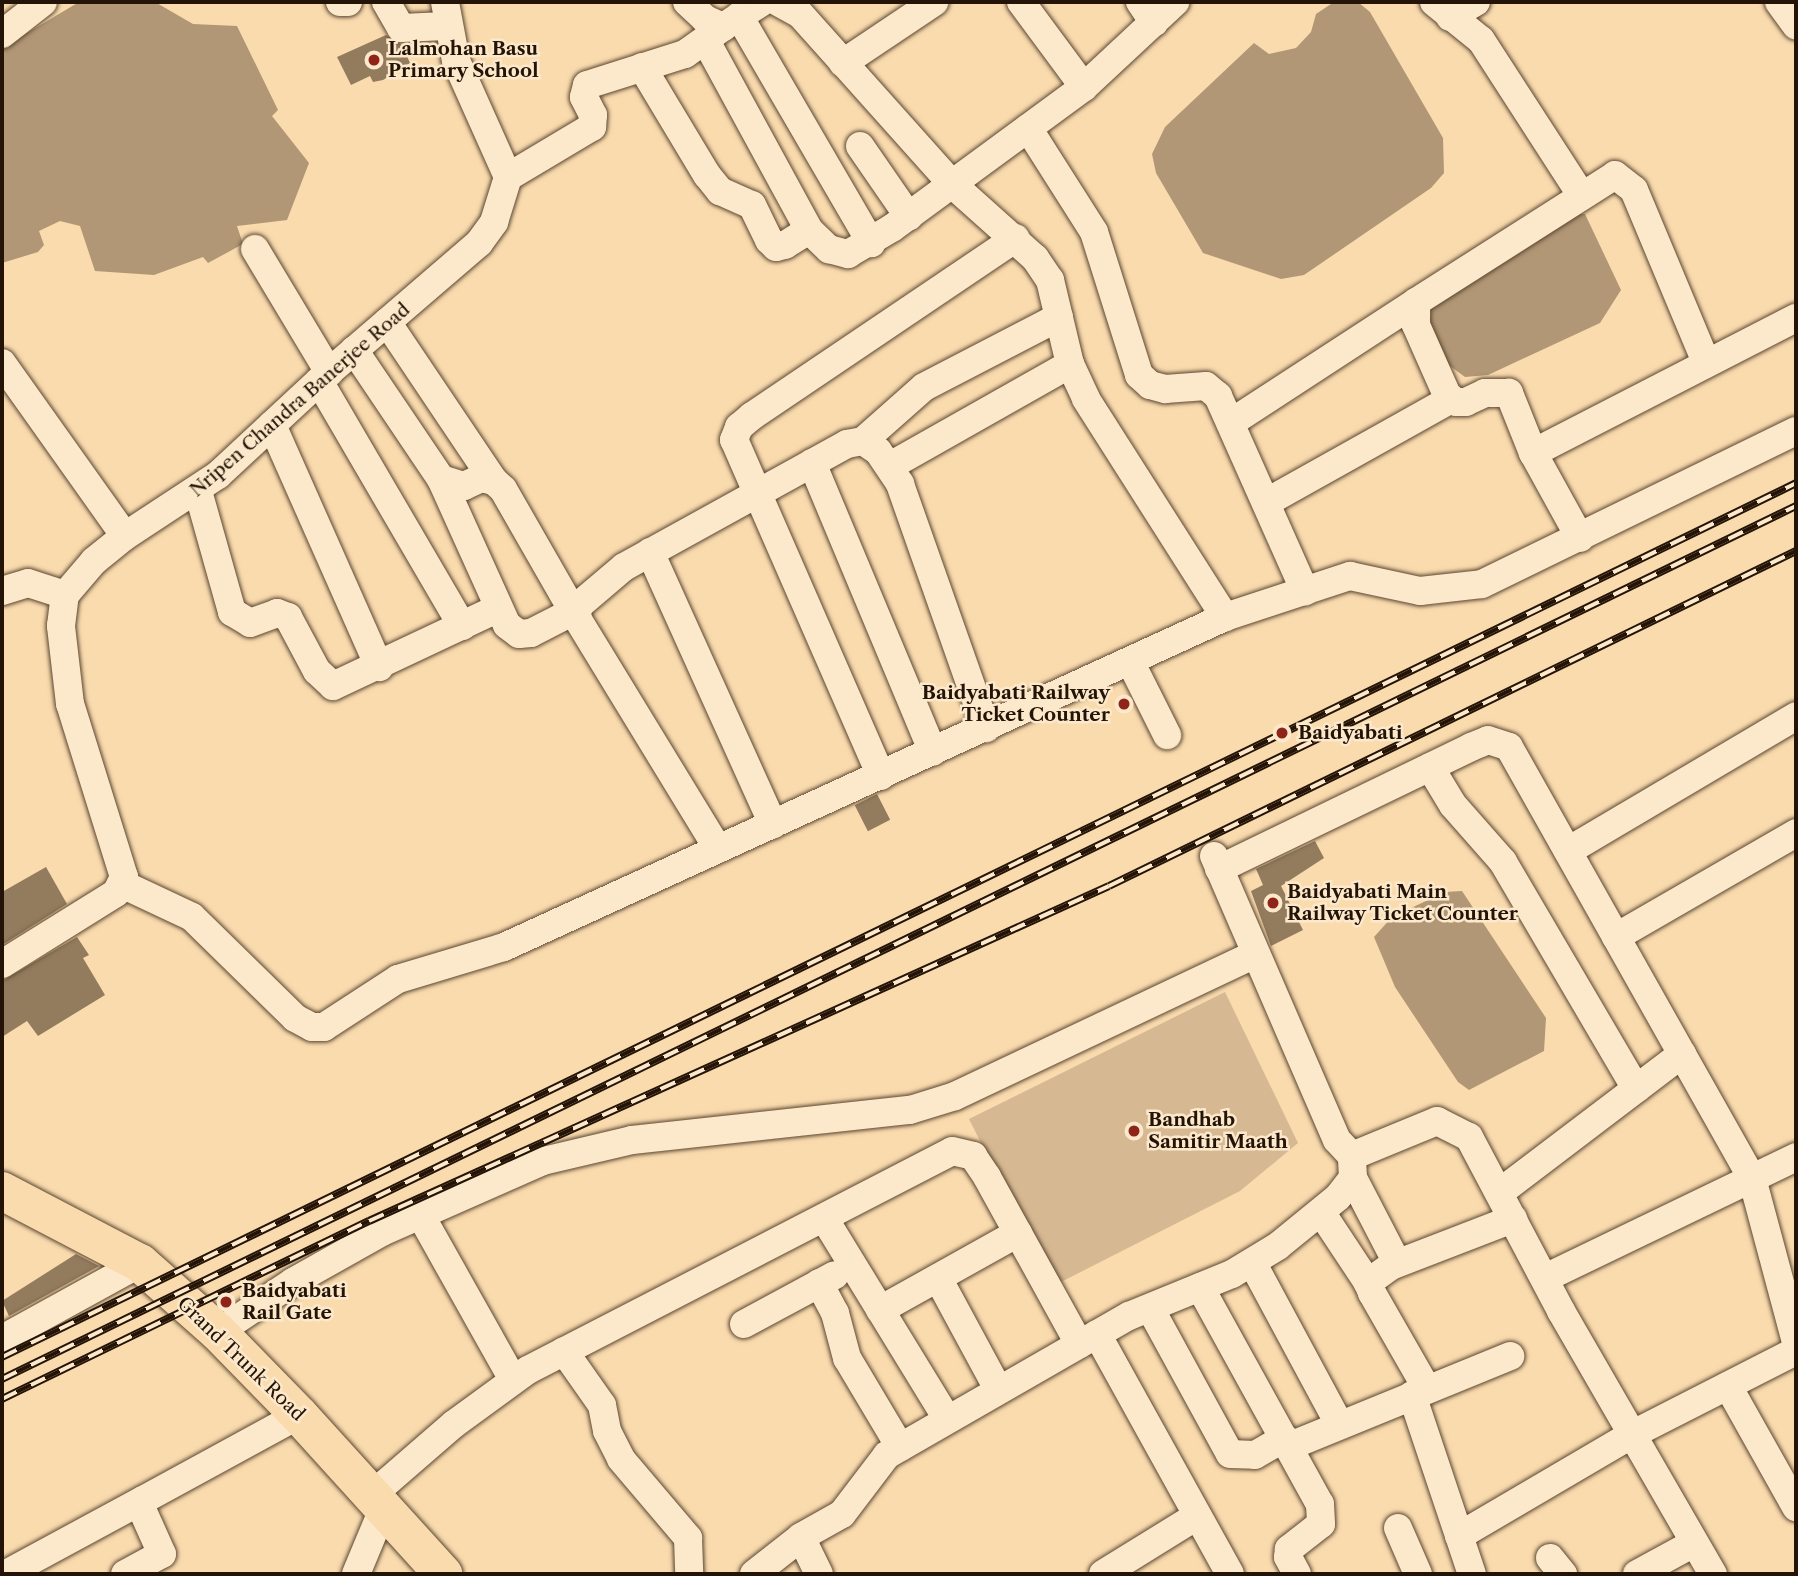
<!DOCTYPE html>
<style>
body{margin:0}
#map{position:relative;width:1798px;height:1576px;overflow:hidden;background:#fadbae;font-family:"Libre Caslon Text",serif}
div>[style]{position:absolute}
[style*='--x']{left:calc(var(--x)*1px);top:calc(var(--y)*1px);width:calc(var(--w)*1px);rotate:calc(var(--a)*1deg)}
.green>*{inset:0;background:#d6b992}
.water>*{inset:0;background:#b19775}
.building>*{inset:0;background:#937b5e;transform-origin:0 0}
.roads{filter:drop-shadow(0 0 2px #5a4631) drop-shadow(0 0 2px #5a4631)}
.minor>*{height:28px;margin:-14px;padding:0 14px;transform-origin:14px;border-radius:14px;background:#fce8ca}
.primary>*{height:38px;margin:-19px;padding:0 19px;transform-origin:19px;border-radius:19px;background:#fadbae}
.rail>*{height:8px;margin-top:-4px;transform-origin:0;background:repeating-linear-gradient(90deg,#fce8ca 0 16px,#241407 0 32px);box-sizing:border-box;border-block:2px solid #241407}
.dots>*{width:19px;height:19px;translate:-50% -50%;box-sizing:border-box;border:4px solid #fce8ca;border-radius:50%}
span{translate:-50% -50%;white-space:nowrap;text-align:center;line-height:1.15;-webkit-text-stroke:5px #fce8ca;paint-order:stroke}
.poi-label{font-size:19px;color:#241407;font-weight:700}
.left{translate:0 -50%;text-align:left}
.right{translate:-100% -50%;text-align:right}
.street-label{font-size:19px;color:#241407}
.frame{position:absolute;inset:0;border:4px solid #241407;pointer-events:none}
</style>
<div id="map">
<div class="green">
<i style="clip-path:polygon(1225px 992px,1298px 1143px,1240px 1191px,1061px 1282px,1047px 1274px,969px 1119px)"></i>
</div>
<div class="water">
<i style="clip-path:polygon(79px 2px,155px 2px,193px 24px,237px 26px,278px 110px,272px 116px,309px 163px,287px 220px,237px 226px,243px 244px,208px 263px,203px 257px,154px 275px,95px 271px,80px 226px,60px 221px,39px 231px,44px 245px,38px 252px,2px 263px,2px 48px)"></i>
<i style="clip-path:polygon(1334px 2px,1358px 2px,1370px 12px,1443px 138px,1444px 173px,1431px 188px,1304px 275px,1281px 279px,1203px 253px,1156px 173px,1152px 154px,1165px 127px,1254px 43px,1269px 54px,1296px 48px,1311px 32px,1316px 14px)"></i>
<i style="clip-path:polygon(1561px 214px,1585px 214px,1621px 290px,1600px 323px,1488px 375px,1465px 377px,1435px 355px,1430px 319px,1433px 295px)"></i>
<i style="clip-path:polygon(1462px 891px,1546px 1018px,1544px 1051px,1469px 1090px,1458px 1082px,1395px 987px,1374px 937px,1392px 917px,1445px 892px)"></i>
</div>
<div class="building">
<i style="clip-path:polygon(386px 35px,402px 45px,410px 63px,383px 80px,373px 82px,370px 76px,351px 85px,337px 57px)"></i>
<i style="left:877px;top:794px;width:29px;height:25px;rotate:63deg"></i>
<i style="clip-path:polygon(1315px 841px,1324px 858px,1281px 886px,1303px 930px,1271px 946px,1251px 891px,1263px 885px,1256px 869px)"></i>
<i style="clip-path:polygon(46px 867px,67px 904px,2px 945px,2px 892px)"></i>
<i style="clip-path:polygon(77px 937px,89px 955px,83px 958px,105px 995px,38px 1036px,27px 1021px,2px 1037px,2px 981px)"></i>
<i style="clip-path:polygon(76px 1254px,99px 1266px,9px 1316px,2px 1301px)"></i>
</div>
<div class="roads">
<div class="minor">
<i style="--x:340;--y:2;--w:8;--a:0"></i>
<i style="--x:386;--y:2;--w:30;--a:60"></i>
<i style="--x:401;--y:28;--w:45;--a:-2.5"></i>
<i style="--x:687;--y:2;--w:25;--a:43"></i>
<i style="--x:705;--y:19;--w:20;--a:24"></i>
<i style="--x:723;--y:27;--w:46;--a:-32.7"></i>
<i style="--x:778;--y:2;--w:25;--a:29"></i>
<i style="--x:800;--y:14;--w:227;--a:48.2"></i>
<i style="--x:951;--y:183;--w:113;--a:41.8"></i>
<i style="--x:1035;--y:258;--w:27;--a:56"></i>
<i style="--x:1050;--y:280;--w:86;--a:76.6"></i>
<i style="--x:1070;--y:364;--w:38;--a:65"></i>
<i style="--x:1086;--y:399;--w:259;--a:57.5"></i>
<i style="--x:1021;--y:2;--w:106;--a:53.5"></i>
<i style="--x:1140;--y:2;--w:25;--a:56"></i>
<i style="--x:1434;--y:2;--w:60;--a:39"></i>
<i style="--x:1481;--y:40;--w:182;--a:57.1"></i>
<i style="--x:1779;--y:2;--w:29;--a:54"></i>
<i style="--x:739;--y:16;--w:263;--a:59.8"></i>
<i style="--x:1450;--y:17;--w:30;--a:-30"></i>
<i style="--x:2;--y:34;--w:52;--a:-38"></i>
<i style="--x:706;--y:41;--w:215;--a:61.4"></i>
<i style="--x:809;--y:230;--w:28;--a:44"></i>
<i style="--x:829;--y:249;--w:20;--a:15"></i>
<i style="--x:848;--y:254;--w:51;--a:-30.6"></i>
<i style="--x:892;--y:228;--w:238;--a:-36.3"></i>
<i style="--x:1084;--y:87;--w:125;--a:-43"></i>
<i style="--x:843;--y:63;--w:110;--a:-33.8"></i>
<i style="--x:642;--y:67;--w:126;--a:59"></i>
<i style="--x:707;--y:175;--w:21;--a:51"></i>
<i style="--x:720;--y:191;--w:35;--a:24"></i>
<i style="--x:752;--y:205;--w:39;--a:64"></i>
<i style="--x:769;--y:240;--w:10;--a:45"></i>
<i style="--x:776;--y:247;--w:9;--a:-13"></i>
<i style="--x:785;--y:245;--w:28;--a:-32"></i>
<i style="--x:1028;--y:128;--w:123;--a:57.6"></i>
<i style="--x:1094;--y:232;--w:150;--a:72.5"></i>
<i style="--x:1139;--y:375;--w:15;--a:42"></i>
<i style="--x:1150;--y:385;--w:16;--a:15"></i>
<i style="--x:1165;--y:389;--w:41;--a:-4.2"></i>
<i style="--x:1206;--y:386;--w:16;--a:40"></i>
<i style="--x:1218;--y:396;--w:214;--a:66"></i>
<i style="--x:860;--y:146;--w:86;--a:55.4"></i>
<i style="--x:508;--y:177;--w:98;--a:-30.8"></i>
<i style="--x:592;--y:127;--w:12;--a:-85"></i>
<i style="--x:593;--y:115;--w:20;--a:-117"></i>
<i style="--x:584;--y:97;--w:12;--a:-76"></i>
<i style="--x:587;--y:85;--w:103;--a:-17.6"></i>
<i style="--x:685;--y:54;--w:47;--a:-35.4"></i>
<i style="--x:255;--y:249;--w:144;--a:59"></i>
<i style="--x:387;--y:322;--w:192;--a:56.1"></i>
<i style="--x:354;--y:350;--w:156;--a:56"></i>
<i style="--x:441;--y:479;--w:24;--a:17"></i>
<i style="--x:464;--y:486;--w:19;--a:-25"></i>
<i style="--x:481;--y:478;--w:13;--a:13"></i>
<i style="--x:494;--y:481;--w:12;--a:42"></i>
<i style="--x:503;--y:489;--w:149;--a:60.2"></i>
<i style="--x:2;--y:363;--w:212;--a:54.6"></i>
<i style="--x:319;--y:381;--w:284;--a:59.7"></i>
<i style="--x:1232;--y:422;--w:220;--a:-33.1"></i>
<i style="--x:272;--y:425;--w:265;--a:66.1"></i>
<i style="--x:863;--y:441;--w:81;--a:-41.5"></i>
<i style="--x:924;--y:387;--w:152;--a:-27.4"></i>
<i style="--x:1533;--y:453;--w:296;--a:-27.2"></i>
<i style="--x:812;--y:463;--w:313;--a:67.3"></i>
<i style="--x:890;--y:466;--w:207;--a:-29.5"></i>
<i style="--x:441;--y:479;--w:160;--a:65.7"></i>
<i style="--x:507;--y:625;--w:15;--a:37"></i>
<i style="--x:519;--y:634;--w:12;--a:-5"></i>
<i style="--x:531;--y:633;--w:48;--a:-27.1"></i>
<i style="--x:198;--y:491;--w:126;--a:74.3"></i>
<i style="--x:232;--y:612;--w:21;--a:31"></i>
<i style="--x:250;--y:623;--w:29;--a:-20"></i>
<i style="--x:277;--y:613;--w:12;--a:20"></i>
<i style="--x:288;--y:617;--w:61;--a:61.8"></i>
<i style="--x:317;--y:671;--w:22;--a:43"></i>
<i style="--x:333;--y:686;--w:181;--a:-25.2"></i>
<i style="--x:1267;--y:502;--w:211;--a:-29.2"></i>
<i style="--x:1580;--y:538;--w:97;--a:-118.9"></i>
<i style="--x:1533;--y:453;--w:65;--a:-111.8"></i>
<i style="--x:1509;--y:393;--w:24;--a:180"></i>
<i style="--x:1485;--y:393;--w:21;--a:155"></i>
<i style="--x:1466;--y:402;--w:10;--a:180"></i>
<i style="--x:1456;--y:402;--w:11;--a:-142"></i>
<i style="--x:1447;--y:395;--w:77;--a:-113.9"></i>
<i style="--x:1416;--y:325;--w:23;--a:-90"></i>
<i style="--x:1416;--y:302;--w:236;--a:-32.5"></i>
<i style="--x:1615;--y:175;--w:24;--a:38"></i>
<i style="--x:1634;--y:190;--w:186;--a:67.3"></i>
<i style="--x:650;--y:552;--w:299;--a:65.7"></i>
<i style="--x:2;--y:591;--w:27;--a:-17"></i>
<i style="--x:28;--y:583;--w:39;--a:18"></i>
<i style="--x:1130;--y:661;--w:83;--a:63.4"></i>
<i style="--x:1430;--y:767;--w:44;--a:58.8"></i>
<i style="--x:1453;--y:805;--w:76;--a:48.7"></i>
<i style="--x:1503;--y:862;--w:263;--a:59.6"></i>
<i style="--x:881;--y:776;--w:367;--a:-113.6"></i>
<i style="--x:734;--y:440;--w:14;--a:-69"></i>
<i style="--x:739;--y:427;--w:17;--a:-40"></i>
<i style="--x:752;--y:416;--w:318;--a:-34"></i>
<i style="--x:718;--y:849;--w:271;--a:-121.4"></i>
<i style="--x:577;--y:618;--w:12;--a:-85"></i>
<i style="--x:578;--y:606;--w:60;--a:-40.3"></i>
<i style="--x:624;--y:567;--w:255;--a:-28.9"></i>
<i style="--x:847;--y:444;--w:16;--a:-11"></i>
<i style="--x:863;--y:441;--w:18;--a:34"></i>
<i style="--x:878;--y:451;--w:40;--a:56"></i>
<i style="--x:900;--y:484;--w:259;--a:70.6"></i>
<i style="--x:1568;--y:851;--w:265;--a:-30.6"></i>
<i style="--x:1214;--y:856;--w:309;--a:66.6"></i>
<i style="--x:1337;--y:1140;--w:22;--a:47"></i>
<i style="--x:1352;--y:1156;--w:92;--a:-22.4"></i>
<i style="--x:1437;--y:1121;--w:36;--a:27"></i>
<i style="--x:1469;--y:1137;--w:197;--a:62.1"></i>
<i style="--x:1561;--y:1311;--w:304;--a:60"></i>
<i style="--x:1219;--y:869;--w:280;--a:-25.8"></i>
<i style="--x:1471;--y:747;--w:18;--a:-22"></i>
<i style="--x:1488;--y:740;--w:22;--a:18"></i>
<i style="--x:1509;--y:747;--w:495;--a:60.6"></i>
<i style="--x:1752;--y:1178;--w:170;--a:75"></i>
<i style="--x:122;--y:884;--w:77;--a:25.2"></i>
<i style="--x:192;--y:917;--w:144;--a:44.4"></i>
<i style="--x:295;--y:1018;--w:19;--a:28"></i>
<i style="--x:312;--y:1027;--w:12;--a:0"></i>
<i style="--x:324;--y:1027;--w:88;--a:-33"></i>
<i style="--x:398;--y:979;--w:111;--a:-16.8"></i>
<i style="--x:504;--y:947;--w:793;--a:-24.59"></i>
<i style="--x:1225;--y:617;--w:132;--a:-18.2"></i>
<i style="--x:1350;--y:576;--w:72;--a:12.1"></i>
<i style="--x:1420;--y:591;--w:62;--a:-6.4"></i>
<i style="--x:1482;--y:584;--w:349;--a:-26"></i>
<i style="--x:1616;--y:937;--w:208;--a:-30"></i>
<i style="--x:2;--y:964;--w:134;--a:-31.9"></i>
<i style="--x:116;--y:893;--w:18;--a:-63"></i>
<i style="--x:124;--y:877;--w:181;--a:-107.3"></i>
<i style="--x:70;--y:704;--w:79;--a:-96.6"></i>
<i style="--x:61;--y:626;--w:31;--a:-83"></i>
<i style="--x:65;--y:595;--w:45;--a:-49.5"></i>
<i style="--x:94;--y:561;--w:40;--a:-39"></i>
<i style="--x:125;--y:536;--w:111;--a:-33.3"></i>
<i style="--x:218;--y:475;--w:151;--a:-42.9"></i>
<i style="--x:329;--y:372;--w:198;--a:-40.7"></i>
<i style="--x:479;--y:243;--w:26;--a:-54"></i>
<i style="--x:494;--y:222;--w:47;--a:-72.7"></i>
<i style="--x:508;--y:177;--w:127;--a:-114.1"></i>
<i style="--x:456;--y:61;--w:60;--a:-100.6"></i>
<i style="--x:1353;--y:1178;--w:89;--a:62.6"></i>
<i style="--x:1394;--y:1257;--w:9;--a:108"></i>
<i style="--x:1391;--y:1266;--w:29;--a:144"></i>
<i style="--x:1368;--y:1283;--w:11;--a:68"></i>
<i style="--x:1372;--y:1293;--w:111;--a:60.2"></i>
<i style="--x:1499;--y:1193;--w:230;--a:-37.2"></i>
<i style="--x:1321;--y:1212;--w:85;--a:56.5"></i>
<i style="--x:420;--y:1214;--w:190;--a:60.7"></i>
<i style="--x:824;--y:1218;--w:236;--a:58.5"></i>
<i style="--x:1253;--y:1264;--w:182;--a:61.7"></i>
<i style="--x:1391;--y:1266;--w:131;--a:-21.1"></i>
<i style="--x:938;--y:1278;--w:126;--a:61.6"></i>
<i style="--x:1545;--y:1278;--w:279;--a:-25.7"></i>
<i style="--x:819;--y:1283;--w:34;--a:62"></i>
<i style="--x:835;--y:1313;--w:47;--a:75.1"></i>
<i style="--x:847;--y:1358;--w:104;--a:59.2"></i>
<i style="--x:1200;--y:1287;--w:248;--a:61.1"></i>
<i style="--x:1320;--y:1504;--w:20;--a:87"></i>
<i style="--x:1321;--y:1524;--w:41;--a:142"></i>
<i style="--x:1289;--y:1549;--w:8;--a:97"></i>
<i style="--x:1288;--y:1557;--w:19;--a:62"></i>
<i style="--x:1150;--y:1308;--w:166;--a:61.3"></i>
<i style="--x:1230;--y:1454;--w:25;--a:2"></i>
<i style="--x:1255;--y:1455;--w:34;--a:-30"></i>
<i style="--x:880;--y:1310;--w:158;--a:-29.2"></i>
<i style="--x:744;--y:1324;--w:103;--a:-28.3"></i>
<i style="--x:218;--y:1332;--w:90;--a:-33.7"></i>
<i style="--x:293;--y:1282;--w:102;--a:-29.3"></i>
<i style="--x:382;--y:1232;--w:176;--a:-23.8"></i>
<i style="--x:543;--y:1161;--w:91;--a:-13.3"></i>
<i style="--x:632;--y:1140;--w:280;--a:-6.2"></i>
<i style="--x:910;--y:1110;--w:47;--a:-17.3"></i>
<i style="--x:955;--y:1096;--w:332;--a:-25.3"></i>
<i style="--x:1097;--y:1334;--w:274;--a:61"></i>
<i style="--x:2;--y:1339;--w:158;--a:-28.8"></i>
<i style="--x:564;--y:1351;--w:66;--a:54.9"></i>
<i style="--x:602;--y:1405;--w:26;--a:79"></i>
<i style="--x:607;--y:1431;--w:31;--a:63"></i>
<i style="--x:621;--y:1459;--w:104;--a:49.7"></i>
<i style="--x:688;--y:1538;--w:36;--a:88"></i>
<i style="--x:1728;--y:1386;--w:139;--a:60.7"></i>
<i style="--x:1412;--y:1395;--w:189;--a:71.5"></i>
<i style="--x:1290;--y:1446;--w:238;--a:-22.2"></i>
<i style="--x:372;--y:1495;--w:108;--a:-40.9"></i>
<i style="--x:454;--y:1424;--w:92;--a:-36.1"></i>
<i style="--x:528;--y:1370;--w:477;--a:-27.3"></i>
<i style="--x:952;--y:1151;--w:22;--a:13"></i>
<i style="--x:973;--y:1156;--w:25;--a:56"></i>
<i style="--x:987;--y:1177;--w:191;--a:61.1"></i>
<i style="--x:1398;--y:1528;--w:50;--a:66.5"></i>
<i style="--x:1459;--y:1536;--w:202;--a:-30.4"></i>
<i style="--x:1633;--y:1434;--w:183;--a:-27"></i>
<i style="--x:801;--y:1537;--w:41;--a:64.1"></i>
<i style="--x:1550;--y:1558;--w:21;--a:51"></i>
<i style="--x:6;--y:1574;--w:156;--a:-28.4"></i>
<i style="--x:125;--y:1574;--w:42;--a:-28.4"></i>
<i style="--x:162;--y:1554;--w:51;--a:-114.1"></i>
<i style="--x:141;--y:1507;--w:7;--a:-74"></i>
<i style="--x:143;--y:1500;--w:178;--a:-28.6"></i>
<i style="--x:356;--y:1574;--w:70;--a:-67.4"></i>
<i style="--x:754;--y:1574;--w:60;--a:-38.2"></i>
<i style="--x:801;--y:1537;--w:47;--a:-29.3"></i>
<i style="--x:842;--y:1514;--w:74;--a:-52.7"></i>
<i style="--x:887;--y:1455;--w:279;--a:-29.9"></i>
<i style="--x:1129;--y:1316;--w:111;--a:-22.2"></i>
<i style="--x:1232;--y:1274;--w:54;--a:-31.3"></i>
<i style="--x:1278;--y:1246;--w:77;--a:-39.2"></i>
<i style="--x:1338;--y:1197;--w:24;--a:-52"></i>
<i style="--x:1353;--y:1178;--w:22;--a:-93"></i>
<i style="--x:1103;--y:1574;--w:110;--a:-31.7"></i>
<i style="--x:1637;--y:1574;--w:65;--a:-28.5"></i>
</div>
<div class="primary">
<i style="--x:2;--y:1191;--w:156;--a:27.6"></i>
<i style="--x:140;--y:1263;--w:104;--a:41.5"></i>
<i style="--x:218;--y:1332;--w:116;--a:45.7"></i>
<i style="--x:299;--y:1415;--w:215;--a:47.8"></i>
</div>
</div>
<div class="rail">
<i style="--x:2;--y:1357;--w:1996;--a:-25.97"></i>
<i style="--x:2;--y:1379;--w:1995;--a:-25.95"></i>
<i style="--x:2;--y:1399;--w:408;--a:-25.9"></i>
<i style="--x:369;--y:1221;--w:812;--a:-24.36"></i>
<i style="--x:1109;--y:886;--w:764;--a:-26"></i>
</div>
<div class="dots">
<i style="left:374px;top:60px;background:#8f2418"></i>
<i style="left:1124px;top:704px;background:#8f2418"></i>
<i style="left:1282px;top:733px;background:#8f2418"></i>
<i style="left:1273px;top:903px;background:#8f2418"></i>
<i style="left:1134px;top:1131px;background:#8f2418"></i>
<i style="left:226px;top:1302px;background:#8f2418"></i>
</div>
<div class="poi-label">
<span class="left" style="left:388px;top:60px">Lalmohan Basu<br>Primary School</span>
<span class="right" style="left:1110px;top:704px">Baidyabati Railway<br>Ticket Counter</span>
<span class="left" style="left:1298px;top:733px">Baidyabati</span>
<span class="left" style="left:1287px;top:903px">Baidyabati Main<br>Railway Ticket Counter</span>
<span class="left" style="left:1148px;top:1131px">Bandhab<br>Samitir Maath</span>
<span class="left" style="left:242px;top:1302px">Baidyabati<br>Rail Gate</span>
</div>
<div class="street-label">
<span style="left:300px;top:400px;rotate:-41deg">Nripen Chandra Banerjee Road</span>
<span style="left:241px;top:1359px;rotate:44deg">Grand Trunk Road</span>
</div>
<div class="frame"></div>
</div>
